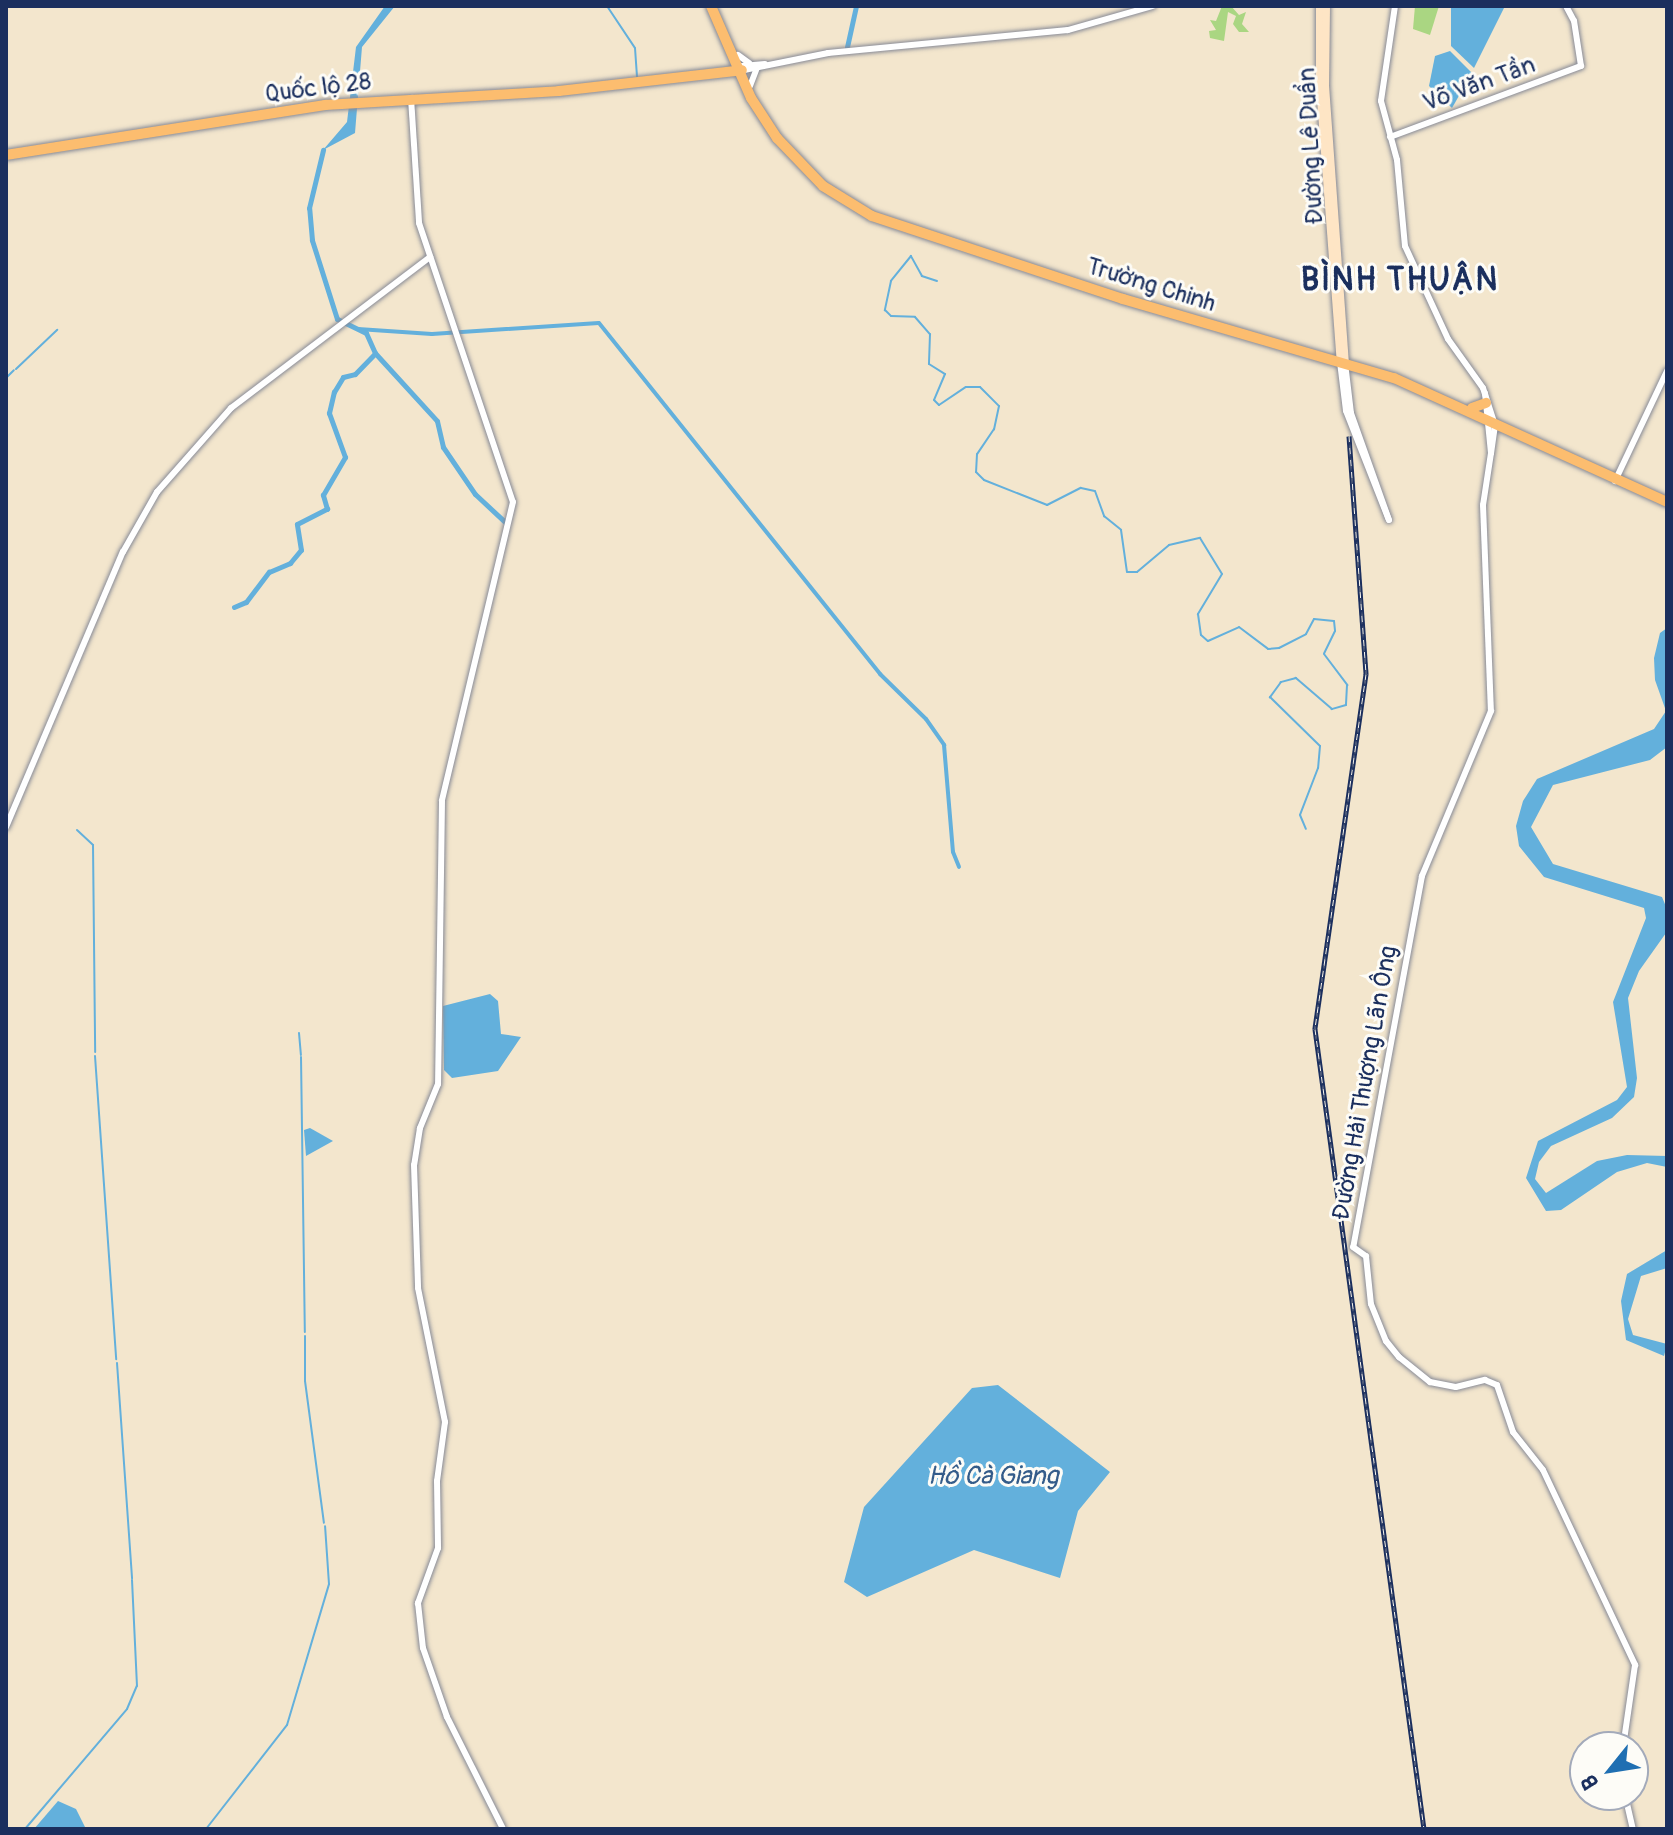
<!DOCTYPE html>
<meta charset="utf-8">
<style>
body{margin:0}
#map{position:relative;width:1673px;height:1835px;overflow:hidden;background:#f3e6cd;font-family:Pangolin,sans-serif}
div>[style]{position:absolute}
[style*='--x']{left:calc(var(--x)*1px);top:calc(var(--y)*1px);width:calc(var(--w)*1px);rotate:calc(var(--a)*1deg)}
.green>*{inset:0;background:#aad682}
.water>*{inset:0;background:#63b0dc}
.stream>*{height:2px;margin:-1px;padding:0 1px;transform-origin:1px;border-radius:1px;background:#63b0dc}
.canal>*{height:4px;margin:-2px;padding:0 2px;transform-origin:2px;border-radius:2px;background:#63b0dc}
.river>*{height:5px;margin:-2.5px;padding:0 2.5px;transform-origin:2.5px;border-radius:2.5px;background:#63b0dc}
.roads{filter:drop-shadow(0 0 2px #878a96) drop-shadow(0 0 2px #878a96)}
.tertiary>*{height:6px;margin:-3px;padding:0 3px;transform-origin:3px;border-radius:3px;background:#fff}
.secondary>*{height:7px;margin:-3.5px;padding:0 3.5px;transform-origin:3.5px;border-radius:3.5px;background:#fee5c5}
.trunk>*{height:10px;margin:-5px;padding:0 5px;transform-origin:5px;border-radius:5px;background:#fcbd6f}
.rail>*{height:5px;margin-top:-2.5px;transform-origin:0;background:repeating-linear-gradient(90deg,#fdfcf7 0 6px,#1b2f5e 0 12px);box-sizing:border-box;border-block:2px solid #1b2f5e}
span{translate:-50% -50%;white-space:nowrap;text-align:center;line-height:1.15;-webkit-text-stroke:6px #fdfcf7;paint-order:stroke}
.street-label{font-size:24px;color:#1b2f5e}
.water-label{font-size:26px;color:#345c8a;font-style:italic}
.district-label{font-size:32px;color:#1b2f5e;font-weight:700;letter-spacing:2px}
.frame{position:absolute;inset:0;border:8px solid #1b2f5e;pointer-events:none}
.north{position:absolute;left:1569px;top:1731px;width:80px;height:80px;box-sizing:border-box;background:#fdfcf7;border:2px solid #a3aaba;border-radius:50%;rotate:240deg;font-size:22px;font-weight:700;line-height:32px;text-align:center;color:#1b2f5e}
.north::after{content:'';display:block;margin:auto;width:28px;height:36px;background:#1f6fb2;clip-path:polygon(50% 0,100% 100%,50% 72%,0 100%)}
</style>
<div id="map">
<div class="green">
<i style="clip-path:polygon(1222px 6px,1231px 6px,1239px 15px,1246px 12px,1242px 24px,1249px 32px,1239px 32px,1233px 24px,1236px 16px,1228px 12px,1224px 41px,1210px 38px,1209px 31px,1216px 30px,1210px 20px,1216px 21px)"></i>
<i style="clip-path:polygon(1415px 6px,1439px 6px,1430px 35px,1413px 29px)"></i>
</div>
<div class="water">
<i style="clip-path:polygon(385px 6px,395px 6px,362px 47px,355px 133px,323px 150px,347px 122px,356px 47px)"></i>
<i style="clip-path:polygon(1451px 6px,1505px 6px,1474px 68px,1451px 46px)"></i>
<i style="clip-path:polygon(1450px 51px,1472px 73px,1452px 108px,1429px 86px,1435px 56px)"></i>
<i style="clip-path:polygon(1667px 628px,1667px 747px,1650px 760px,1553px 785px,1531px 827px,1553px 864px,1662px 897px,1667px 909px,1666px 933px,1639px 971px,1628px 998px,1637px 1078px,1634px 1097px,1612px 1118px,1551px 1146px,1539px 1162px,1535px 1179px,1546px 1193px,1597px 1161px,1627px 1155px,1667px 1156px,1667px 1167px,1647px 1163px,1617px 1172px,1561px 1210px,1546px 1211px,1526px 1178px,1538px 1141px,1617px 1100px,1627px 1087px,1613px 1002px,1646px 918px,1644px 908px,1544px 877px,1519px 846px,1516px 826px,1523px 801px,1537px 779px,1654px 729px,1666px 711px,1655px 680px,1654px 658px,1660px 633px)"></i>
<i style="clip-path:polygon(490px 994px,498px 1001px,501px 1034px,521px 1037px,498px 1071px,452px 1078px,444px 1070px,443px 1006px)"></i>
<i style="clip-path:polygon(310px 1128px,333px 1141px,306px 1156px,304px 1130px)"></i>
<i style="clip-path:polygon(1667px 1250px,1667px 1268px,1641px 1276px,1628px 1319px,1633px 1335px,1667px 1344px,1664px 1356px,1626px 1340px,1621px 1301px,1627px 1274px)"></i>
<i style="clip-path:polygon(998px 1385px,1110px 1472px,1078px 1511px,1060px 1578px,974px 1550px,867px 1597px,844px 1582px,864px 1507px,972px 1388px)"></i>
<i style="clip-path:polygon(58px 1801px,76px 1809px,86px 1829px,34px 1829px)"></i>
</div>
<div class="stream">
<i style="--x:607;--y:6;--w:50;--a:56.3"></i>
<i style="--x:635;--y:48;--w:31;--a:86"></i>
<i style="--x:937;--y:281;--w:16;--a:-162"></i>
<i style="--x:922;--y:276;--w:23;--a:-119"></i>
<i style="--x:911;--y:256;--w:32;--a:129"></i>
<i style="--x:891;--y:281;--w:30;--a:102"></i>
<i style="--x:885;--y:310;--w:8;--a:45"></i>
<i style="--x:891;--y:316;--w:24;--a:2"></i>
<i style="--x:915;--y:317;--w:23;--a:49"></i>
<i style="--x:930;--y:334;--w:30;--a:92"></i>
<i style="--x:929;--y:364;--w:19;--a:32"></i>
<i style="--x:945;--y:374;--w:28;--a:113"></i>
<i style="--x:934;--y:400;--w:7;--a:45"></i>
<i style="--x:939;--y:405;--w:32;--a:-34"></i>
<i style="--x:966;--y:387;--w:14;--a:0"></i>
<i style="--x:980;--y:387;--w:27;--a:45"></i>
<i style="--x:999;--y:406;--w:24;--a:102"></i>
<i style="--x:994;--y:429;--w:30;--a:124"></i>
<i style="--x:977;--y:454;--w:18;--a:93"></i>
<i style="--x:976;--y:472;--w:11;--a:45"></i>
<i style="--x:984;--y:480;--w:68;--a:21.6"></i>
<i style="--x:1047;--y:505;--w:38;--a:-27"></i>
<i style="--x:1081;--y:488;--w:14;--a:12"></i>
<i style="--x:1095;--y:491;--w:27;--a:70"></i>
<i style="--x:1104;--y:516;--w:22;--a:39"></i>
<i style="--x:1121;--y:530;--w:42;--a:81.9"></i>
<i style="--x:1127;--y:572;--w:10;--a:0"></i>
<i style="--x:1137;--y:572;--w:42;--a:-40.2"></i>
<i style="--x:1169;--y:545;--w:32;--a:-13"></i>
<i style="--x:1200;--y:538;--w:42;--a:58.6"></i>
<i style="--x:1222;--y:574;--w:47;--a:121"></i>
<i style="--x:1198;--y:614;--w:21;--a:82"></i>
<i style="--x:1201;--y:635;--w:9;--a:41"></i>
<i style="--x:1208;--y:641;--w:34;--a:-24"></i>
<i style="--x:1239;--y:627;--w:36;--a:37"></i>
<i style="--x:1268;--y:649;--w:11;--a:-5"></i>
<i style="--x:1279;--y:648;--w:30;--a:-27"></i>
<i style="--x:1306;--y:634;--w:17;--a:-62"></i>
<i style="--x:1314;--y:619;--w:20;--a:6"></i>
<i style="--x:1334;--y:621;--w:10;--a:84"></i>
<i style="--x:1335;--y:631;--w:25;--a:116"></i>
<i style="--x:1324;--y:654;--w:39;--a:53"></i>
<i style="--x:1347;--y:685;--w:20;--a:93"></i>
<i style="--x:1346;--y:705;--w:15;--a:164"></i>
<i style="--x:1332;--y:709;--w:48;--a:-139.3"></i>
<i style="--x:1296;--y:678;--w:16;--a:165"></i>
<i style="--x:1281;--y:682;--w:19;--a:126"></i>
<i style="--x:1270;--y:697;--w:70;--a:44.4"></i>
<i style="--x:1320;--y:746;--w:22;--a:95"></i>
<i style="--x:1318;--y:768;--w:50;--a:111"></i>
<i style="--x:1300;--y:815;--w:15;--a:67"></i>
<i style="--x:16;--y:369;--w:57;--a:-43.6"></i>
<i style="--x:6;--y:378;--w:11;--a:-45"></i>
<i style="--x:77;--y:830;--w:22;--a:43"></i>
<i style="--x:93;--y:845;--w:207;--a:89.4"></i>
<i style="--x:299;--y:1033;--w:22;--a:85"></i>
<i style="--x:95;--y:1056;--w:304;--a:86"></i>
<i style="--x:301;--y:1057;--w:275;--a:89.2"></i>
<i style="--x:305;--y:1336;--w:45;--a:90"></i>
<i style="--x:305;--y:1381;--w:143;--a:82.4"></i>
<i style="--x:117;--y:1363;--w:216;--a:86"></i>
<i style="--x:25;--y:1829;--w:157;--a:-49.6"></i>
<i style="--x:127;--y:1709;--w:25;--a:-67"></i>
<i style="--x:137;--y:1686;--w:106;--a:-92.7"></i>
<i style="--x:206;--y:1829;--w:132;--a:-52.1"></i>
<i style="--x:287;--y:1725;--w:147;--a:-73.4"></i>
<i style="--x:329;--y:1584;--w:58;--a:-93.9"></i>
</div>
<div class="canal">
<i style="--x:358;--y:329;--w:74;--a:3.9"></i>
<i style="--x:432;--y:334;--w:167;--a:-3.8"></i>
<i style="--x:599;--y:323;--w:450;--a:51.3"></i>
<i style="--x:880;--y:674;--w:64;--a:44.4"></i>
<i style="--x:926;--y:719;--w:32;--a:55"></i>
<i style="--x:944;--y:745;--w:107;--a:85.2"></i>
<i style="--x:953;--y:852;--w:16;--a:68"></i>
</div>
<div class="river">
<i style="--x:847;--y:47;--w:42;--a:-77.6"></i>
<i style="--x:375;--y:353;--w:92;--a:47.6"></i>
<i style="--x:437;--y:421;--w:27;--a:77"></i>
<i style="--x:443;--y:447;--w:57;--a:55.8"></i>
<i style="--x:475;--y:494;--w:42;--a:43.1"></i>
<i style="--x:234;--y:607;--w:13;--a:-23"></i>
<i style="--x:246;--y:602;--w:38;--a:-53"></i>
<i style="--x:269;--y:572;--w:23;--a:-23"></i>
<i style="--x:290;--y:563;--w:17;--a:-50"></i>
<i style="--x:301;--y:550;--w:26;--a:-99"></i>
<i style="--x:297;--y:524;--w:34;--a:-27"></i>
<i style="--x:327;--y:509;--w:15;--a:-106"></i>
<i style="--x:323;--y:495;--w:44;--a:-59.9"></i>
<i style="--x:345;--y:457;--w:47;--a:-110"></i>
<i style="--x:329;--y:413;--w:22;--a:-77"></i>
<i style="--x:334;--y:392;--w:17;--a:-59"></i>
<i style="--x:343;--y:377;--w:12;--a:-14"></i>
<i style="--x:355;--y:374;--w:29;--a:-46"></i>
<i style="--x:375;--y:353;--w:22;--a:-114"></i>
<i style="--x:366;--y:333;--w:32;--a:-154"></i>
<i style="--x:337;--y:319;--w:83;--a:-107.6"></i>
<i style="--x:312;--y:240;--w:32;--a:-95"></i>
<i style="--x:309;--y:208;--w:60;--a:-76.4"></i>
</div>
<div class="roads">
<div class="tertiary">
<i style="--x:1395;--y:6;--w:96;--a:98.4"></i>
<i style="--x:1381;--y:101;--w:61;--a:74.8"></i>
<i style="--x:1397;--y:160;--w:86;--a:84.7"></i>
<i style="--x:1405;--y:246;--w:102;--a:65.2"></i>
<i style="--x:1448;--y:339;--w:60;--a:54.5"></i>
<i style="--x:1483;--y:388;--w:39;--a:72"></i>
<i style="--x:1495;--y:425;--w:28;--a:98"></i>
<i style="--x:1491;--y:453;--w:60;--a:-95.7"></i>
<i style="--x:738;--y:55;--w:14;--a:36"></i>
<i style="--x:742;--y:66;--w:23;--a:-5"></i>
<i style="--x:744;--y:70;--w:86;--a:-11.4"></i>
<i style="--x:828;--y:53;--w:241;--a:-5.5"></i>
<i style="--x:1068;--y:30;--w:88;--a:-15.8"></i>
<i style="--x:750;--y:86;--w:19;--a:-69"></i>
<i style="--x:411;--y:98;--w:125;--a:86.3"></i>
<i style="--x:419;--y:223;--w:294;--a:71.4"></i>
<i style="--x:513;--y:502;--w:307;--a:103.4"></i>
<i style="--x:442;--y:801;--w:283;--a:90.8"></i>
<i style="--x:438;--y:1084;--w:48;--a:112.2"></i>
<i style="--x:420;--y:1128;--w:37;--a:99"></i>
<i style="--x:414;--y:1165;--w:123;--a:88.1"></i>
<i style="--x:418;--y:1288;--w:137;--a:78.6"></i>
<i style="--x:445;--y:1422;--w:60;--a:97.7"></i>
<i style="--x:437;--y:1481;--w:67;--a:89.1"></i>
<i style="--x:438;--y:1548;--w:59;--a:110"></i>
<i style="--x:418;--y:1603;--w:45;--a:83.7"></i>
<i style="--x:423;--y:1648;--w:73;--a:70.8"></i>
<i style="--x:447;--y:1717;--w:125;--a:63.4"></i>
<i style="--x:1390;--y:137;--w:204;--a:-20.4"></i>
<i style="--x:1581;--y:66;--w:46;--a:-98.8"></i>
<i style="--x:1574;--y:21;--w:17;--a:-118"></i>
<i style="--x:1340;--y:362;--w:49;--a:83"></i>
<i style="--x:1346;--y:411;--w:117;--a:68.5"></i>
<i style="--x:1389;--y:520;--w:114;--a:-109.6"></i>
<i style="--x:1351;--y:413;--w:50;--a:-96.8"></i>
<i style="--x:1491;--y:453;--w:53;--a:98.7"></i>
<i style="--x:1483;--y:505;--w:206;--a:87.8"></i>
<i style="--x:1491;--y:711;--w:179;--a:112.7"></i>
<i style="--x:1422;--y:876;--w:377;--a:100.5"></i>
<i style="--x:1353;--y:1247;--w:16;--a:35"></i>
<i style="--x:1366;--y:1256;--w:48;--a:84.1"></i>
<i style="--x:1371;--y:1304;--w:40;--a:68"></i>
<i style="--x:1386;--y:1341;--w:21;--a:51"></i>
<i style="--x:1399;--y:1357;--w:40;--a:39"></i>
<i style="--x:1430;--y:1382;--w:26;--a:11"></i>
<i style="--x:1456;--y:1387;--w:30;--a:-14"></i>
<i style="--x:1485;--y:1380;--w:13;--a:23"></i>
<i style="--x:1497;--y:1385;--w:50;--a:71.2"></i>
<i style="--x:1513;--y:1432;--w:48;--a:51.7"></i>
<i style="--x:1543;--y:1470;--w:216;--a:64.7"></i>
<i style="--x:1635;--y:1665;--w:83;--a:98.3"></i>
<i style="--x:1615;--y:481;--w:122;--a:-64.7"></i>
<i style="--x:6;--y:827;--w:299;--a:-67"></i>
<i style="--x:123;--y:552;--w:69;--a:-60.5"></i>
<i style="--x:157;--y:492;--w:112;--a:-48.6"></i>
<i style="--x:231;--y:408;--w:250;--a:-37.2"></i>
<i style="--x:1625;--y:1795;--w:35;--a:77"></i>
</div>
<div class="secondary">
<i style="--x:1319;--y:6;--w:79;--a:90"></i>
<i style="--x:1319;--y:85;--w:278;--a:85.7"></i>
<i style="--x:1326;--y:6;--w:79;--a:90.7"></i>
<i style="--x:1325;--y:85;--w:279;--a:85.9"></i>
</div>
<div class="trunk">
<i style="--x:711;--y:6;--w:100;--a:66.5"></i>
<i style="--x:751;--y:98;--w:48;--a:57"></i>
<i style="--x:777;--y:138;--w:66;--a:46.2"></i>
<i style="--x:823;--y:186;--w:57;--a:31.5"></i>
<i style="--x:872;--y:216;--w:264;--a:18.3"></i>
<i style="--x:1123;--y:299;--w:282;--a:16.3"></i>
<i style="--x:1394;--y:378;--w:300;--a:24.4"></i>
<i style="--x:6;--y:155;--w:323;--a:-8.9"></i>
<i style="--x:325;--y:105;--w:234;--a:-3.4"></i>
<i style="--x:559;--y:91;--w:184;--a:-6.5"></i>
<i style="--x:1472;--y:408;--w:15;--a:-20"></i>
</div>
</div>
<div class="rail">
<i style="--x:1349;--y:436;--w:239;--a:85.9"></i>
<i style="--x:1366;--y:674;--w:359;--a:98.2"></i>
<i style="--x:1315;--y:1029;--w:807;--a:82.24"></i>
</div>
<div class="street-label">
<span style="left:1479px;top:84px;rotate:-20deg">Võ Văn Tần</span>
<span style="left:318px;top:88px;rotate:-7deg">Quốc lộ 28</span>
<span style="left:1311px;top:146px;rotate:-93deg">Đường Lê Duẩn</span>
<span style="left:1151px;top:285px;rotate:17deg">Trường Chinh</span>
<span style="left:1365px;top:1083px;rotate:-80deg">Đường Hải Thượng Lãn Ông</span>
</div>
<div class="water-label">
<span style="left:993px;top:1477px">Hồ Cà Giang</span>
</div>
<div class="district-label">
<span style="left:1400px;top:280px">BÌNH THUẬN</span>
</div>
<div class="frame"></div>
<div class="north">B</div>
</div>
